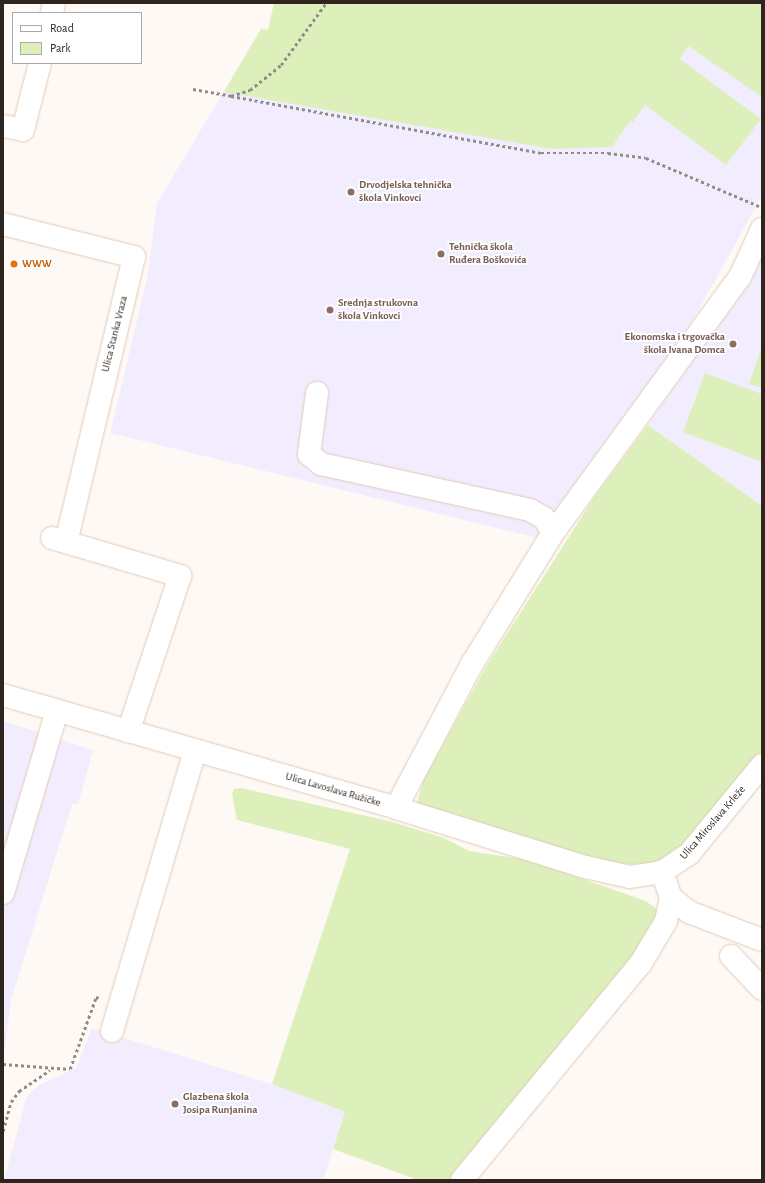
<!DOCTYPE html>
<meta charset="utf-8">
<style>
body{margin:0}
#map{position:relative;width:765px;height:1183px;overflow:hidden;background:#fef9f5;font-family:"Alegreya Sans",sans-serif}
div>[style]{position:absolute}
[style*='--x']{left:calc(var(--x)*1px);top:calc(var(--y)*1px);width:calc(var(--w)*1px);rotate:calc(var(--a)*1deg)}
.education>*{inset:0;background:#f2edfe}
.green>*{inset:0;background:#ddf0bc}
.path>*{height:2.5px;margin-top:-1.25px;transform-origin:0;background:repeating-linear-gradient(90deg,#938c86 0 3px,transparent 0 6px)}
.roads{filter:drop-shadow(0 0 1px #e1cab8) drop-shadow(0 0 1px #e1cab8)}
.minor>*{height:22px;margin:-11px;padding:0 11px;transform-origin:11px;border-radius:11px;background:#fff}
.dots>*{width:11px;height:11px;translate:-50% -50%;box-sizing:border-box;border:2px solid #fff;border-radius:50%}
span{translate:-50% -50%;white-space:nowrap;text-align:center;line-height:1.15;-webkit-text-stroke:3.5px #fff;paint-order:stroke}
.education-label{font-size:11px;color:#785e54;font-weight:700}
.left{translate:0 -50%;text-align:left}
.right{translate:-100% -50%;text-align:right}
.food-label{font-size:11px;color:#c56008;font-weight:700}
.street-label{font-size:11px;color:#2e261e}
.frame{position:absolute;inset:0;border:4px solid #2e261e;pointer-events:none}
.legend{position:absolute;left:12px;top:12px;width:130px;height:52px;box-sizing:border-box;background:#fff;border:1px solid #aba8a5;margin:0;padding:5px 7px;list-style:none;font-size:12px;color:#2e261e}
.legend li{display:flex;align-items:center;gap:8px;height:20px}
.legend b{width:20px;border:1px solid #aba8a5}
</style>
<div id="map">
<div class="education">
<i style="clip-path:polygon(274px 3px,762px 3px,762px 196px,694px 318px,542px 539px,110px 433px,147px 279px,157px 203px,261px 29px,268px 30px)"></i>
<i style="clip-path:polygon(762px 255px,762px 506px,648px 425px)"></i>
<i style="clip-path:polygon(3px 721px,93px 750px,78px 805px,72px 804px,11px 1000px,3px 1062px)"></i>
<i style="clip-path:polygon(92px 1028px,272px 1084px,345px 1112px,323px 1180px,4px 1180px,27px 1096px,39px 1085px,76px 1068px)"></i>
</div>
<div class="green">
<i style="clip-path:polygon(274px 3px,762px 3px,762px 97px,688px 46px,680px 59px,761px 119px,726px 165px,645px 105px,633px 122px,630px 121px,612px 147px,552px 149px,224px 92px,261px 29px,268px 30px)"></i>
<i style="clip-path:polygon(762px 346px,762px 388px,749px 384px)"></i>
<i style="clip-path:polygon(705px 373px,762px 394px,762px 462px,683px 432px)"></i>
<i style="clip-path:polygon(648px 425px,762px 506px,762px 751px,678px 853px,652px 864px,611px 864px,417px 803px,423px 781px,487px 665px,595px 496px)"></i>
<i style="clip-path:polygon(241px 788px,389px 821px,444px 838px,469px 851px,528px 860px,646px 901px,658px 910px,657px 928px,453px 1180px,418px 1180px,333px 1149px,345px 1112px,272px 1084px,350px 849px,237px 820px,232px 794px,234px 789px)"></i>
</div>
<div class="path">
<i style="--x:193;--y:89;--w:39;--a:10"></i>
<i style="--x:231;--y:96;--w:20;--a:-18"></i>
<i style="--x:250;--y:90;--w:40;--a:-39"></i>
<i style="--x:281;--y:65;--w:77;--a:-54"></i>
<i style="--x:231;--y:96;--w:315;--a:10.4"></i>
<i style="--x:541;--y:153;--w:67;--a:0"></i>
<i style="--x:608;--y:153;--w:38;--a:7"></i>
<i style="--x:646;--y:158;--w:123;--a:23"></i>
<i style="--x:3;--y:1064;--w:67;--a:4.3"></i>
<i style="--x:70;--y:1069;--w:77;--a:-70.1"></i>
<i style="--x:96;--y:997;--w:3;--a:18"></i>
<i style="--x:3;--y:1131;--w:30;--a:-75"></i>
<i style="--x:11;--y:1102;--w:14;--a:-54"></i>
<i style="--x:19;--y:1091;--w:37;--a:-34"></i>
</div>
<div class="roads">
<div class="minor">
<i style="--x:52;--y:13;--w:10;--a:-79"></i>
<i style="--x:3;--y:126;--w:20;--a:11"></i>
<i style="--x:23;--y:130;--w:69;--a:-75.8"></i>
<i style="--x:3;--y:224;--w:135;--a:14.1"></i>
<i style="--x:134;--y:257;--w:293;--a:103.4"></i>
<i style="--x:317;--y:393;--w:62;--a:97.5"></i>
<i style="--x:309;--y:454;--w:16;--a:40"></i>
<i style="--x:321;--y:464;--w:214;--a:12.4"></i>
<i style="--x:530;--y:510;--w:16;--a:30"></i>
<i style="--x:544;--y:518;--w:17;--a:59"></i>
<i style="--x:52;--y:538;--w:134;--a:16.5"></i>
<i style="--x:180;--y:576;--w:164;--a:108.4"></i>
<i style="--x:3;--y:695;--w:409;--a:16"></i>
<i style="--x:396;--y:808;--w:199;--a:17.3"></i>
<i style="--x:586;--y:867;--w:45;--a:12.8"></i>
<i style="--x:630;--y:877;--w:32;--a:-9"></i>
<i style="--x:396;--y:808;--w:163;--a:-62.2"></i>
<i style="--x:472;--y:664;--w:154;--a:-58.3"></i>
<i style="--x:553;--y:533;--w:317;--a:-53.9"></i>
<i style="--x:740;--y:277;--w:53;--a:-65.4"></i>
<i style="--x:3;--y:893;--w:190;--a:-73.5"></i>
<i style="--x:671;--y:898;--w:23;--a:38"></i>
<i style="--x:689;--y:912;--w:78;--a:21"></i>
<i style="--x:731;--y:956;--w:45;--a:46.8"></i>
<i style="--x:112;--y:1031;--w:292;--a:-73.5"></i>
<i style="--x:462;--y:1180;--w:281;--a:-50.5"></i>
<i style="--x:641;--y:963;--w:49;--a:-59.2"></i>
<i style="--x:666;--y:921;--w:24;--a:-78"></i>
<i style="--x:671;--y:898;--w:28;--a:-109"></i>
<i style="--x:662;--y:872;--w:32;--a:-34"></i>
<i style="--x:689;--y:854;--w:115;--a:-50.6"></i>
</div>
</div>
<div class="dots">
<i style="left:351px;top:192px;background:#8d6e63"></i>
<i style="left:441px;top:254px;background:#8d6e63"></i>
<i style="left:14px;top:264px;background:#e8710a"></i>
<i style="left:330px;top:310px;background:#8d6e63"></i>
<i style="left:733px;top:344px;background:#8d6e63"></i>
<i style="left:175px;top:1104px;background:#8d6e63"></i>
</div>
<div class="education-label">
<span class="left" style="left:359px;top:192px">Drvodjelska tehnička<br>škola Vinkovci</span>
<span class="left" style="left:449px;top:254px">Tehnička škola<br>Ruđera Boškovića</span>
<span class="left" style="left:338px;top:310px">Srednja strukovna<br>škola Vinkovci</span>
<span class="right" style="left:725px;top:344px">Ekonomska i trgovačka<br>škola Ivana Domca</span>
<span class="left" style="left:183px;top:1104px">Glazbena škola<br>Josipa Runjanina</span>
</div>
<div class="food-label">
<span class="left" style="left:22px;top:264px">WWW</span>
</div>
<div class="street-label">
<span style="left:115px;top:334px;rotate:-76deg">Ulica Stanka Vraza</span>
<span style="left:333px;top:790px;rotate:16deg">Ulica Lavoslava Ružičke</span>
<span style="left:713px;top:823px;rotate:-49deg">Ulica Miroslava Krleže</span>
</div>
<div class="frame"></div>
<ul class="legend">
<li><b style="height:5px;background:#fff"></b>Road</li>
<li><b style="height:11px;background:#ddf0bc"></b>Park</li>
</ul>
</div>
